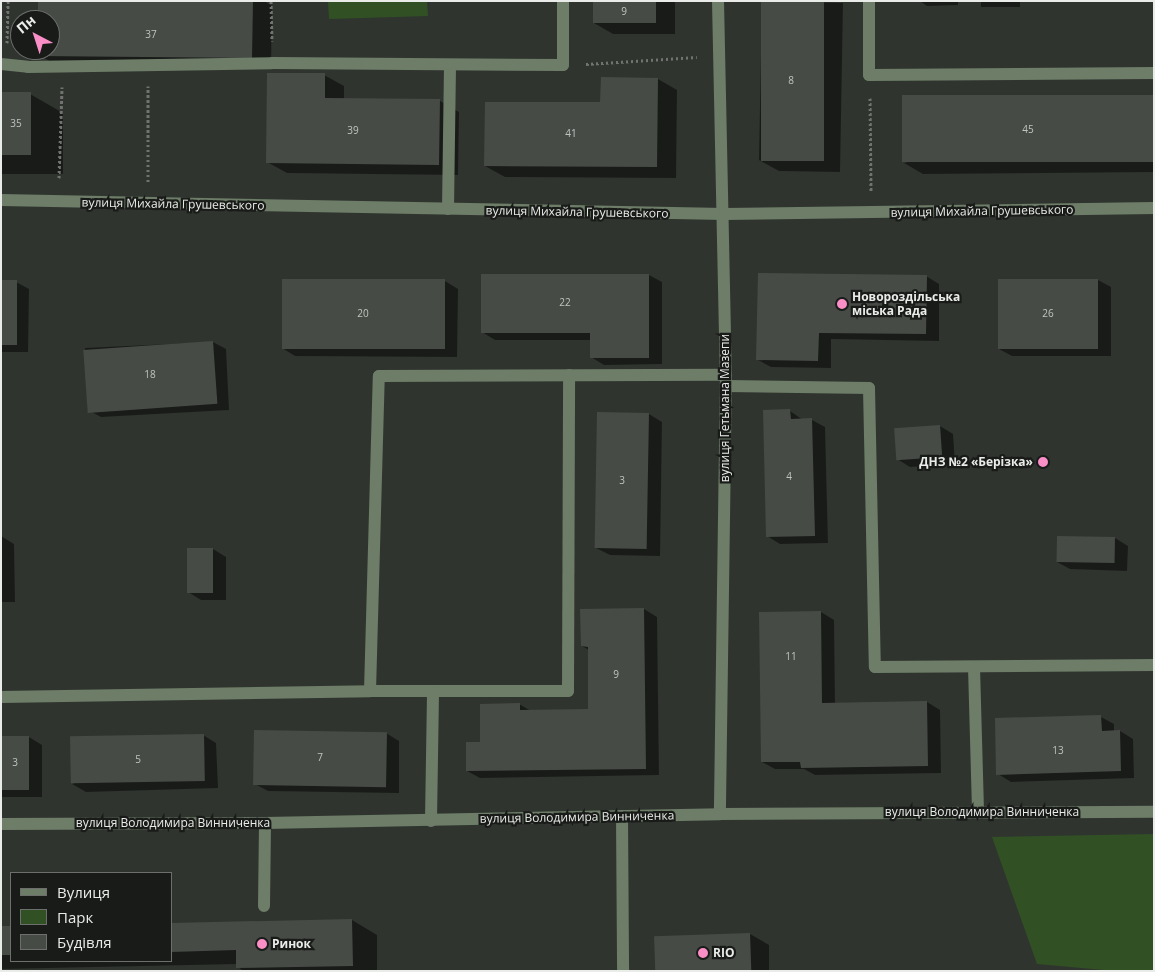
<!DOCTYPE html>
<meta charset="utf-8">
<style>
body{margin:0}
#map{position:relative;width:1155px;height:972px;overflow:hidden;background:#30342f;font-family:"Open Sans",sans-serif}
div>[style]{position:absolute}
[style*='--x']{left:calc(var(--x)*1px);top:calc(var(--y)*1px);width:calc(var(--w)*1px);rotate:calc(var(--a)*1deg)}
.green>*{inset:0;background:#315125}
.shadow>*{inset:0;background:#0007;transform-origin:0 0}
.building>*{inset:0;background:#474b46;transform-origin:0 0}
.path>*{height:3px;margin-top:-1.5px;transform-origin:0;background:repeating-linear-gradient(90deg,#70736f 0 2.5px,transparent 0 5px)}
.minor>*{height:12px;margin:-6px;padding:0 6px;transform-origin:6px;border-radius:6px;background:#6d7d68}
.dots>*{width:14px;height:14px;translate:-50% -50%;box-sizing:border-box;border:2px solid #191b19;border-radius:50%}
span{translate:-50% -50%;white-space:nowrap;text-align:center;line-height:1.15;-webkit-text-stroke:4.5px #191b19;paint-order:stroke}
.number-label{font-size:10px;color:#c0c4c0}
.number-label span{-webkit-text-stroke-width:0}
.street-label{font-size:12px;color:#e9ece8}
.poi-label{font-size:12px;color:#e9ece8;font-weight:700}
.left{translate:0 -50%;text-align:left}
.right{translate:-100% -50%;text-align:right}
.frame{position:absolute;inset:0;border:2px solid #e9ece8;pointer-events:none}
.legend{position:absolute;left:10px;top:872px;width:162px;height:90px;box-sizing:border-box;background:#191b19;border:1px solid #6c6f6c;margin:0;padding:6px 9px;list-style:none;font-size:15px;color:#e9ece8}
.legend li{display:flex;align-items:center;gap:10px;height:25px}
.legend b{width:25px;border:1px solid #6c6f6c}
.north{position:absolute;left:10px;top:10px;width:50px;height:50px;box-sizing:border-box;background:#191b19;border:1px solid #6c6f6c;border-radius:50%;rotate:320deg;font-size:14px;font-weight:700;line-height:20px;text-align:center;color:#e9ece8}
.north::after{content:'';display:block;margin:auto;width:18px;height:22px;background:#fa8fc7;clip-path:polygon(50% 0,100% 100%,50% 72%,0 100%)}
</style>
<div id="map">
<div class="green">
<i style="clip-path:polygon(328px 1px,427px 1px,428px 16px,329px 19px)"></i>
<i style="clip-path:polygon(1154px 834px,1154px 971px,1115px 971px,1037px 964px,992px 837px)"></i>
</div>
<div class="shadow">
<i style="clip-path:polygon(39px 1px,264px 1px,272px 6px,271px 69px,58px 66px,39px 55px,39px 50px,50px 50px,50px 20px,39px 20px)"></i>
<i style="clip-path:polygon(594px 1px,675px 1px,675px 34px,613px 34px,594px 23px)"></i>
<i style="clip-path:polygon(762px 1px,843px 3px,840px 172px,779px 171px,759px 160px)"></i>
<i style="clip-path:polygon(920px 1px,958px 1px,958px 5px,927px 6px)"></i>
<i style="left:981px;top:1px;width:39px;height:6px"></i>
<i style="clip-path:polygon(324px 75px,344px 86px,344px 100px,440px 101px,459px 112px,458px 175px,287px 173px,267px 162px)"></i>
<i style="clip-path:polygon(658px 79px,677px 90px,676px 178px,505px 177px,485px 166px,602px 103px)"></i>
<i style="clip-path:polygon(1px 94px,30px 94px,63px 113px,63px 174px,1px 174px)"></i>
<i style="clip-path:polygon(1154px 97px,1154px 172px,923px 174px,904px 163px)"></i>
<i style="clip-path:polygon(482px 275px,649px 275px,662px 282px,662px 364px,604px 365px,591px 357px,591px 340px,495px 340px,482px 332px)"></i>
<i style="clip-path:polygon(926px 276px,939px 284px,939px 341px,831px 339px,831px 368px,771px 367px,758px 360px)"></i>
<i style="clip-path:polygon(1098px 280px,1111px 287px,1111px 356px,1012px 356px,999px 349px)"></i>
<i style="clip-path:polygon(1px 281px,16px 282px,29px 289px,28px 352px,1px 352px)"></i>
<i style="clip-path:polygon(445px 281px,458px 289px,457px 357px,295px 356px,282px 348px)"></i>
<i style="clip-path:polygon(213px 342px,226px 349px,229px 410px,101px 417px,88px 410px,85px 348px)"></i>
<i style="clip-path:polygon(790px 411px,803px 420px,812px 420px,825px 427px,828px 543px,780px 544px,767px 536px)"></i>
<i style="clip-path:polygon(599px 414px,649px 414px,662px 422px,660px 556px,610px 555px,596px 548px)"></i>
<i style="clip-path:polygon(940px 426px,953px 434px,955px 464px,910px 467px,897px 459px)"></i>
<i style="clip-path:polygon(1px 536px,14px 544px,15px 602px,1px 602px)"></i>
<i style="clip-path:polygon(1115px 538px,1128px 546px,1127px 571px,1070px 569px,1057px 562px)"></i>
<i style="clip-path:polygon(213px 549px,226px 557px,226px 600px,201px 600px,188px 592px)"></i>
<i style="clip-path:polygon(644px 609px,657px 617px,659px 775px,480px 778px,467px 771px,481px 743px,519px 704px,531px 711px,589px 710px,589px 650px,582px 646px)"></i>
<i style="clip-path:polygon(821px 612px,834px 620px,835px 704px,927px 702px,940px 710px,941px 773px,815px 775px,804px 769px,775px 769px,762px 762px)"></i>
<i style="clip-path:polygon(1101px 717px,1114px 724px,1114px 731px,1120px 731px,1133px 739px,1134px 778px,1011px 782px,998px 774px,996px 719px)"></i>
<i style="clip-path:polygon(386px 733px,399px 741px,399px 793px,268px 791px,255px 784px)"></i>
<i style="clip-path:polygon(203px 735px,216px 743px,218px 788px,86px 792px,72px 784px)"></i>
<i style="clip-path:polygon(29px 737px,42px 745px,42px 797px,1px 797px,1px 738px)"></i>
<i style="clip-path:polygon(352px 920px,377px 935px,377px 971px,243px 971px,238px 967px,237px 964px,1px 969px,1px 928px,11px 927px,11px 961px,171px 961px,171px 924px)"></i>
<i style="clip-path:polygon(750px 934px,769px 945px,769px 971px,656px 971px)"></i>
</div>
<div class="building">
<i style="clip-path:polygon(38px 1px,253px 1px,252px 58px,37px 56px,37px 50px,50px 50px,50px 20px,38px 20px)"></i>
<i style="left:593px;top:1px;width:63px;height:22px"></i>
<i style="left:761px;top:1px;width:63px;height:160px"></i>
<i style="clip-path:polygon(267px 73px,325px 73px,325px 98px,440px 99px,439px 165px,266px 163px)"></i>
<i style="clip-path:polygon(601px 77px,658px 78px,657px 167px,484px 166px,485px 102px,600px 102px)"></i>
<i style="left:31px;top:92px;width:63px;height:30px;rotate:90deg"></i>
<i style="left:1154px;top:95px;width:67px;height:252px;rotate:90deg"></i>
<i style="clip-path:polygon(758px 273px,927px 275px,926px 334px,819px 333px,818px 361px,756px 360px)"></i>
<i style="clip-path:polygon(481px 274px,649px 274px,649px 358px,590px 358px,590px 333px,481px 333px)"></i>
<i style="left:282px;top:279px;width:163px;height:70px"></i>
<i style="left:1098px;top:279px;width:70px;height:100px;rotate:90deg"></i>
<i style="left:1px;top:280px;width:16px;height:65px"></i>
<i style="left:213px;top:341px;width:63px;height:130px;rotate:86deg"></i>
<i style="clip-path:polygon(790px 409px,791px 419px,812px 418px,815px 536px,766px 537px,763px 410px)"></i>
<i style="left:597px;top:412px;width:52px;height:136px;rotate:1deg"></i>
<i style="left:940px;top:425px;width:32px;height:46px;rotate:86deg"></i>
<i style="left:1057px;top:536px;width:58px;height:26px;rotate:1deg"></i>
<i style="left:187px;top:548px;width:26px;height:45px"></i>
<i style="clip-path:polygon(644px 608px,646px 769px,466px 771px,466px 742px,480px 742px,480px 704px,520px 703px,520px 710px,588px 709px,588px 647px,581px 646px,580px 609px)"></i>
<i style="clip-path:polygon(821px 611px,822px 703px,927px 701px,928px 766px,801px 768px,800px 762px,761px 762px,759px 612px)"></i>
<i style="clip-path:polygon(1101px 715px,1102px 731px,1120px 730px,1121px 771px,996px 775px,995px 718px)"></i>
<i style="left:254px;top:730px;width:133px;height:55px;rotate:1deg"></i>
<i style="left:204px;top:734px;width:47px;height:134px;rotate:89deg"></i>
<i style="left:1px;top:736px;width:28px;height:54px"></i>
<i style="clip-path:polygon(352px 919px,353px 966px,236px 968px,236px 950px,171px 952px,171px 923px)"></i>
<i style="left:1px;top:926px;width:10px;height:29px"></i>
<i style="left:750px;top:933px;width:38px;height:96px;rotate:88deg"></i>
</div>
<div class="path">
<i style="--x:271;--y:1;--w:40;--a:88.6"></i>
<i style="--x:7;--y:43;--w:42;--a:-88.6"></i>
<i style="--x:586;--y:64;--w:111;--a:-3.6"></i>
<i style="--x:870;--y:98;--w:93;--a:89.4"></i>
<i style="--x:59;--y:178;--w:91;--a:-88.1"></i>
<i style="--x:148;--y:182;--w:96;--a:-90"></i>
</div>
<div class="minor">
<i style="--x:718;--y:1;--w:374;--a:88.8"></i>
<i style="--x:726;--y:375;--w:439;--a:90.8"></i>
<i style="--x:869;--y:1;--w:74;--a:90"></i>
<i style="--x:869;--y:75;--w:285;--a:-0.4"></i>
<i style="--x:1;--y:64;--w:27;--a:6"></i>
<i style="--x:28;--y:67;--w:244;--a:-0.9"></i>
<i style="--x:272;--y:63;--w:291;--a:0.4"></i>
<i style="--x:563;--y:65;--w:64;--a:-90"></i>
<i style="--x:1;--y:200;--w:723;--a:1.11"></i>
<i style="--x:724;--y:214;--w:430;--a:-0.8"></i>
<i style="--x:448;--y:209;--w:144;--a:-89.2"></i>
<i style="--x:726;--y:386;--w:143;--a:0.8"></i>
<i style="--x:869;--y:388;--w:279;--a:88.8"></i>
<i style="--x:875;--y:667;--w:279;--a:-0.4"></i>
<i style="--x:974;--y:667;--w:145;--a:88.4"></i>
<i style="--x:370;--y:691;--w:315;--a:-88.4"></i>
<i style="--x:379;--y:376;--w:347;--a:-0.2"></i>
<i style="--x:1;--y:697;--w:369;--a:-0.9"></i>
<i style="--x:370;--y:691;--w:198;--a:0"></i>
<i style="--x:568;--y:691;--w:316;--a:-89.8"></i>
<i style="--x:622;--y:816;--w:155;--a:89.6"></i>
<i style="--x:431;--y:821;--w:129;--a:-89.1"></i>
<i style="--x:1;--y:824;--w:264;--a:-0.2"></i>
<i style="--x:265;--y:823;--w:455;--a:-1.1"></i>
<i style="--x:720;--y:814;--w:434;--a:-0.3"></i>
<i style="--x:264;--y:906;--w:83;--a:-89.3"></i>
</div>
<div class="dots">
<i style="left:842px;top:304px;background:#fa8fc7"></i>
<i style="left:1043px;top:462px;background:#fa8fc7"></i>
<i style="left:262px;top:944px;background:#fa8fc7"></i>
<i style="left:703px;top:953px;background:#fa8fc7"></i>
</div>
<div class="number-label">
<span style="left:624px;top:12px">9</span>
<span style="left:151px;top:35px">37</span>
<span style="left:791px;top:81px">8</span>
<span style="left:16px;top:124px">35</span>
<span style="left:1028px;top:130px">45</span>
<span style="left:353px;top:131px">39</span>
<span style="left:571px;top:134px">41</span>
<span style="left:565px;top:303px">22</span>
<span style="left:363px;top:314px">20</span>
<span style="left:1048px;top:314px">26</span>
<span style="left:150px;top:375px">18</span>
<span style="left:789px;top:477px">4</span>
<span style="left:622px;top:481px">3</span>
<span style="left:791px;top:657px">11</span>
<span style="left:616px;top:675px">9</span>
<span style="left:1058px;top:751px">13</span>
<span style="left:320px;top:758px">7</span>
<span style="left:138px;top:760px">5</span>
<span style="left:15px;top:763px">3</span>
</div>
<div class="street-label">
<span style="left:173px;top:204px;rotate:1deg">вулиця Михайла Грушевського</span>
<span style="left:982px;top:211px;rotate:-1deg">вулиця Михайла Грушевського</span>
<span style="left:577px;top:212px;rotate:1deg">вулиця Михайла Грушевського</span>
<span style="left:725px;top:408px;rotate:-90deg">вулиця Гетьмана Мазепи</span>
<span style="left:982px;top:812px">вулиця Володимира Винниченка</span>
<span style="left:577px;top:817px;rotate:-1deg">вулиця Володимира Винниченка</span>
<span style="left:173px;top:823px">вулиця Володимира Винниченка</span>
</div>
<div class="poi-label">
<span class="left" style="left:852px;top:304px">Новороздільська<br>міська Рада</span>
<span class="right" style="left:1033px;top:462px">ДНЗ №2 «Берізка»</span>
<span class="left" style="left:272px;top:944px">Ринок</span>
<span class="left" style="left:713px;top:953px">RIO</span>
</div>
<div class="frame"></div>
<ul class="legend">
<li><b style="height:6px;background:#6d7d68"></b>Вулиця</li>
<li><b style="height:14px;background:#315125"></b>Парк</li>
<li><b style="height:14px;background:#474b46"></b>Будівля</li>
</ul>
<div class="north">Пн</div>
</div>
